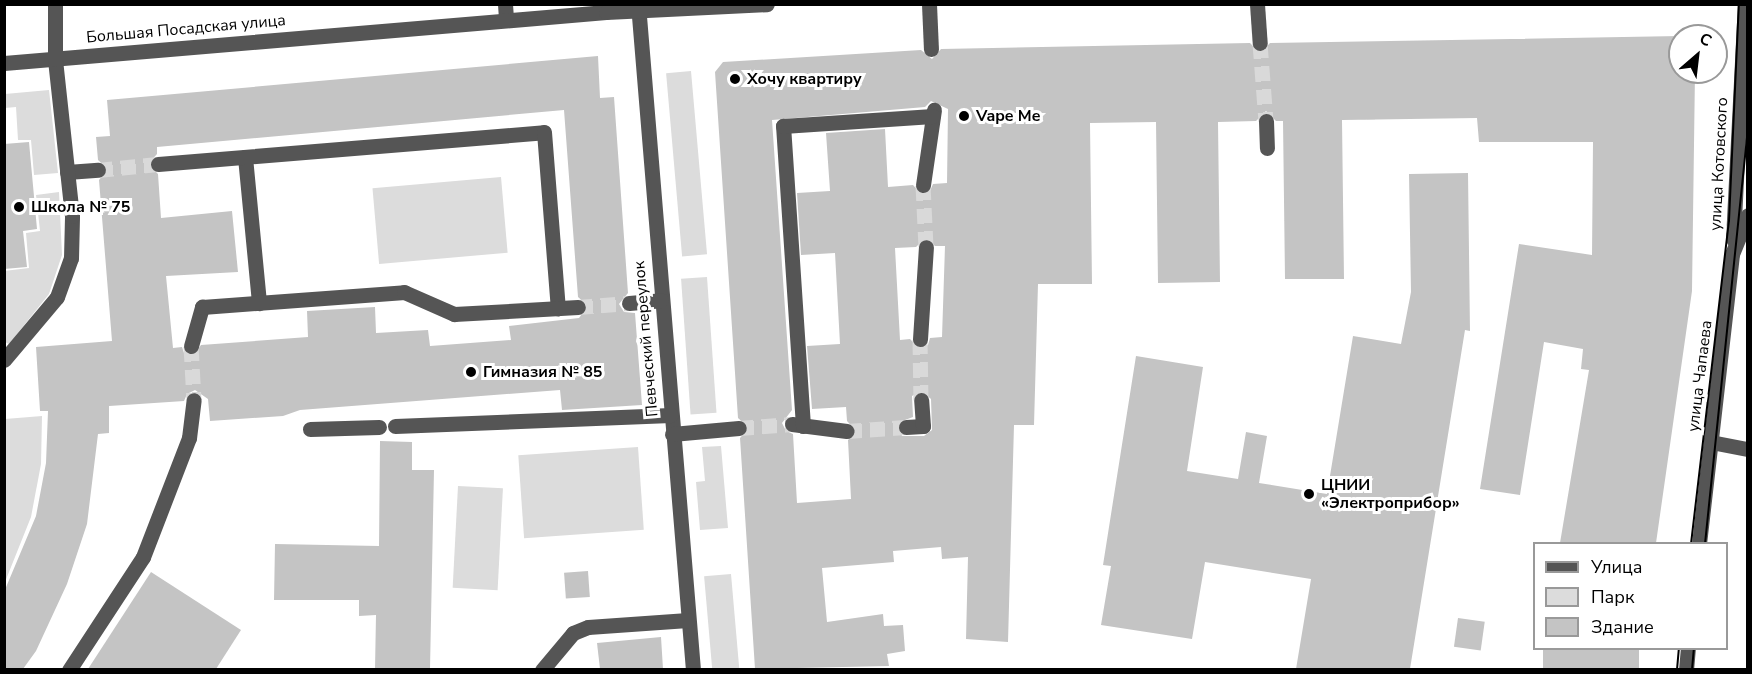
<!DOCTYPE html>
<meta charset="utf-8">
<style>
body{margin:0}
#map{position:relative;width:1752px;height:674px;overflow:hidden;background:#fff;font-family:"Nunito Sans",sans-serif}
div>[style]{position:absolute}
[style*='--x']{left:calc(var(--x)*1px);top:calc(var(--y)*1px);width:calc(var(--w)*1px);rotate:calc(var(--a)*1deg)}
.green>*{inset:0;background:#dcdcdc;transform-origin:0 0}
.building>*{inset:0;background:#c4c4c4;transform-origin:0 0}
.minor-tunnel>*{height:15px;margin-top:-7.5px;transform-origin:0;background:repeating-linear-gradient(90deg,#d9d9d9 0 15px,transparent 0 23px)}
.minor>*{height:15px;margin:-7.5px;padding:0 7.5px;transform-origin:7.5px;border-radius:7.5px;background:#555}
.tram>*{height:1.5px;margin:-0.75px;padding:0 0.75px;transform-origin:0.75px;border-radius:0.75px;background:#000}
.dots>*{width:16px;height:16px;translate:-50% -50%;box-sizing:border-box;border:3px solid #fff;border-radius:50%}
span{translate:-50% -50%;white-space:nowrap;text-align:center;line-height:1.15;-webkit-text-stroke:6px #fff;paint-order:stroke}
.street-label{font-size:16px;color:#000}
.poi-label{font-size:16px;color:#000;font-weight:700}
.left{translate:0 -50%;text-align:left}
.frame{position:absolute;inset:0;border:6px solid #000;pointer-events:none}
.legend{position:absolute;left:1533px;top:542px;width:195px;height:108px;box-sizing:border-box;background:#fff;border:2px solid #999;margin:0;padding:8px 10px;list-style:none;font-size:18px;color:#000}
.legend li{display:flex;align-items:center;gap:12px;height:30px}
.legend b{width:30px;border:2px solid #999}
.north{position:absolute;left:1668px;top:24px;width:60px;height:60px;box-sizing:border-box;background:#fff;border:2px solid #999;border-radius:50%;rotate:28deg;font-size:16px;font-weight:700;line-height:24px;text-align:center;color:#000}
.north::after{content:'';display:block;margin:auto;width:21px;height:27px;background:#000;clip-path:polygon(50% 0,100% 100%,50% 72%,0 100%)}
</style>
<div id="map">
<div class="green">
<i style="left:691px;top:71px;width:184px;height:25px;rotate:85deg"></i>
<i style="clip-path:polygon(49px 90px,58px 173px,34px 175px,31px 140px,18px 140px,16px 107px,5px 108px,5px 94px)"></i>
<i style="left:501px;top:177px;width:76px;height:129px;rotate:85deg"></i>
<i style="clip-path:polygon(59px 192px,62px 255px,49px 294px,9px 344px,5px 342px,4px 271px,29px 268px,26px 233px,40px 231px,36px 195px)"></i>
<i style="left:707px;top:277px;width:136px;height:26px;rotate:86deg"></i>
<i style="clip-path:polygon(42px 416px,41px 464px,31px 517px,5px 582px,5px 419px)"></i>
<i style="clip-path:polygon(721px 446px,728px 528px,700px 530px,696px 482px,705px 481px,702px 447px)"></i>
<i style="left:638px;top:447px;width:83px;height:120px;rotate:86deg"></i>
<i style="left:458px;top:486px;width:45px;height:102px;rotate:3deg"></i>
<i style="left:731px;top:574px;width:95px;height:27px;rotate:85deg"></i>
</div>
<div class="building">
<i style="clip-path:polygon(evenodd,1680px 36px,1680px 72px,1695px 72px,1692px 291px,1656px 543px,1560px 543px,1589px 370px,1581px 369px,1583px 349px,1544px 342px,1520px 495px,1480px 489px,1519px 244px,1592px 255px,1593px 142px,1479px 142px,1477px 118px,1342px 120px,1344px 279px,1285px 279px,1283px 121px,1276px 121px,1266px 111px,1256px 121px,1218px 122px,1220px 282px,1158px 283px,1156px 122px,1090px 123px,1092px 284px,1038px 284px,1034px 425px,1014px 425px,1008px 642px,966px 639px,968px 557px,942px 559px,941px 547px,893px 551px,894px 562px,822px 568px,827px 622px,883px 614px,884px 626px,903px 625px,905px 651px,887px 654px,889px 666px,755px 669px,740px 438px,749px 428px,738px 418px,715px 72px,723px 62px,921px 50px,932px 59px,941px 49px,1250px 43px,1260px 53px,1270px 43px,1680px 36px,931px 101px,948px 109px,947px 183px,933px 184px,930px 191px,922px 195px,913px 185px,888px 187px,885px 129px,826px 133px,830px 191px,797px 193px,801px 255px,835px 253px,840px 344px,807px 346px,812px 409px,846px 407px,847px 421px,857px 432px,848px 440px,851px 499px,797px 503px,793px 434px,786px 431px,782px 423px,792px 410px,772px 120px,925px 107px,931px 101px,1680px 36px,926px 237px,935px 246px,945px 246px,942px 337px,930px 338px,928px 345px,920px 349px,910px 339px,900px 340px,895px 248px,916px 247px,926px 237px,1680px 36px,921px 390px,931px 399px,932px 430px,924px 436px,902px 436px,897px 423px,913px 417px,912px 396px,921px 390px)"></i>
<i style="clip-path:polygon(evenodd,598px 56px,600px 98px,614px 97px,628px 293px,619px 304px,624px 312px,635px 313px,642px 405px,562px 410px,560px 390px,300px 410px,283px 416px,210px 421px,208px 399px,195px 390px,187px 394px,184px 401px,109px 406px,109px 433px,98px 434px,87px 524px,67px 584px,36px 651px,23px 669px,4px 669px,4px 592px,36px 516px,46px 463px,48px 411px,40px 411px,36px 347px,112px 341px,99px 180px,108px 169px,98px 160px,96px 137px,110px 136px,107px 100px,598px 56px,564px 110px,578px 297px,588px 306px,579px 318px,509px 326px,511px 340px,430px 346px,428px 330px,376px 333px,375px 307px,307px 311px,308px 337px,201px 345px,193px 356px,184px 353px,182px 347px,173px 348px,166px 276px,238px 272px,232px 211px,161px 218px,158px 174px,148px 164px,157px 154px,157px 147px,564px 110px)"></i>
<i style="clip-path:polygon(29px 142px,37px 229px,23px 231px,27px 267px,4px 269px,4px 144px)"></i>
<i style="clip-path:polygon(1468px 173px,1470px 331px,1465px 330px,1410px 669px,1296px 669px,1311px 579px,1205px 562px,1192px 639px,1101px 625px,1111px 566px,1103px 565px,1136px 356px,1203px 367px,1187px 471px,1238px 479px,1246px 432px,1267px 436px,1259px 483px,1327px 494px,1353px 336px,1401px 344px,1411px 292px,1409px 174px)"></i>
<i style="clip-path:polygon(380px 441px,412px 442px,412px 470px,434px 470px,430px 669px,375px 669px,376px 615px,359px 616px,359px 600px,274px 600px,275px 544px,379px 546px)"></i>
<i style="left:588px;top:571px;width:26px;height:24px;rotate:86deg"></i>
<i style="clip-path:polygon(151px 572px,241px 630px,216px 669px,88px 669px)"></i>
<i style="left:1458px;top:618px;width:27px;height:29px;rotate:8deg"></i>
<i style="clip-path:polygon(661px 637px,663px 669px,600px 669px,597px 643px)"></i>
<i style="left:1543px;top:648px;width:96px;height:21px"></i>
</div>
<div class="minor-tunnel">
<i style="--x:1260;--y:43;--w:78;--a:85.6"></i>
<i style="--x:98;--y:170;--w:60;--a:-5.7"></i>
<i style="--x:923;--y:185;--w:62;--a:87.2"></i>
<i style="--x:578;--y:307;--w:51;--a:-4.5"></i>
<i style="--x:920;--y:339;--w:61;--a:89.1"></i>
<i style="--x:191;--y:346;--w:54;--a:86.8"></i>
<i style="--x:739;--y:428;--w:53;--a:-4.3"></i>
<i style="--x:847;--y:431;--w:59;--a:-3.9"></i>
</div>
<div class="minor">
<i style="--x:505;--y:4;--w:16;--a:86"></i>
<i style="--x:638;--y:4;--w:668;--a:85.28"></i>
<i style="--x:929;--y:4;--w:45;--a:87.5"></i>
<i style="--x:1257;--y:4;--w:39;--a:86"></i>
<i style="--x:4;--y:63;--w:604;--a:-4.84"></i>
<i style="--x:606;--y:12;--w:161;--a:-2.8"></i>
<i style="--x:1266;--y:121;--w:27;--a:88"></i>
<i style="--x:245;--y:157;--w:147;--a:84.5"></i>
<i style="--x:158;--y:164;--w:387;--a:-4.7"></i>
<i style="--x:544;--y:132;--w:177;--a:85.5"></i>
<i style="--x:67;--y:172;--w:31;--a:-4"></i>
<i style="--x:923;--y:185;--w:76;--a:-81.7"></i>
<i style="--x:1733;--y:239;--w:235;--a:-87.1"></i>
<i style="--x:629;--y:303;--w:32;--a:-5"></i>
<i style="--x:920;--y:339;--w:92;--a:-86.3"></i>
<i style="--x:191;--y:346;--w:41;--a:-74.2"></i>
<i style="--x:202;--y:307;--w:203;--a:-4.2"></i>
<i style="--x:404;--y:292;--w:55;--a:23.7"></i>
<i style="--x:454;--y:314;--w:124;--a:-3.2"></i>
<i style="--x:4;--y:360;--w:82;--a:-49.9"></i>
<i style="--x:57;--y:297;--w:41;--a:-70.3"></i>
<i style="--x:71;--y:258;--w:42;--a:-88.6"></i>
<i style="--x:72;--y:216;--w:158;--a:-96.2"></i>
<i style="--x:55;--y:59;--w:55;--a:-90"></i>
<i style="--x:792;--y:424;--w:55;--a:7.3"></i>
<i style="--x:395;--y:426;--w:276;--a:-2.3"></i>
<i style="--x:803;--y:426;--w:301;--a:-93.8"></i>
<i style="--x:783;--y:126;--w:150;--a:-3.8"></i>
<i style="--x:906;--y:427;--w:17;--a:-3"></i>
<i style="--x:923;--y:426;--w:26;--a:-94"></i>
<i style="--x:310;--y:429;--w:69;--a:-1.7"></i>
<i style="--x:672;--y:434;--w:67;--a:-5.1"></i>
<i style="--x:1711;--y:442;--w:38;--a:11"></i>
<i style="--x:1699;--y:544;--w:292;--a:-83.5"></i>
<i style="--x:1732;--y:254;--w:42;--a:-67.7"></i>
<i style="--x:69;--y:670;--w:135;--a:-56.8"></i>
<i style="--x:143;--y:557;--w:128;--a:-68.9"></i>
<i style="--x:189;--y:438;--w:38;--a:-83"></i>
<i style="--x:542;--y:670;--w:48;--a:-50"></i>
<i style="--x:573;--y:633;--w:16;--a:-22"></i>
<i style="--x:588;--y:627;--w:100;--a:-4"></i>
<i style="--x:1686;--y:670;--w:22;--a:-85"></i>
</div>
<div class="tram">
<i style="--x:1691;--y:544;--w:325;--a:-83.3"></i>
<i style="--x:1729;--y:221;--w:217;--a:-87.4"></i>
<i style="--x:1705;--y:544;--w:416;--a:-84.1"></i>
<i style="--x:1677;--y:670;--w:22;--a:-85"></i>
<i style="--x:1692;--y:670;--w:22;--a:-85"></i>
</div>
<div class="dots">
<i style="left:735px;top:79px;background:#000"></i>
<i style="left:964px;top:116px;background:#000"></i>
<i style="left:19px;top:207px;background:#000"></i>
<i style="left:471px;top:372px;background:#000"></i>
<i style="left:1309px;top:494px;background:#000"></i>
</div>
<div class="street-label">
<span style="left:186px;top:29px;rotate:-5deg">Большая Посадская улица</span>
<span style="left:1719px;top:164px;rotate:-87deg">улица Котовского</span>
<span style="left:646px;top:339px;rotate:-95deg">Певческий переулок</span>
<span style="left:1700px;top:376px;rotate:-83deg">улица Чапаева</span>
</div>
<div class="poi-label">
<span class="left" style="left:747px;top:79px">Хочу квартиру</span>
<span class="left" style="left:976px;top:116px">Vape Me</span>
<span class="left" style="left:31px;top:207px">Школа № 75</span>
<span class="left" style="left:483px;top:372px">Гимназия № 85</span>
<span class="left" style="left:1321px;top:494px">ЦНИИ<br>«Электроприбор»</span>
</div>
<div class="frame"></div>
<ul class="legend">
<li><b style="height:8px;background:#555"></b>Улица</li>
<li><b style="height:16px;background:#dcdcdc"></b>Парк</li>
<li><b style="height:16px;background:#c4c4c4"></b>Здание</li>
</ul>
<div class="north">С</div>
</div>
